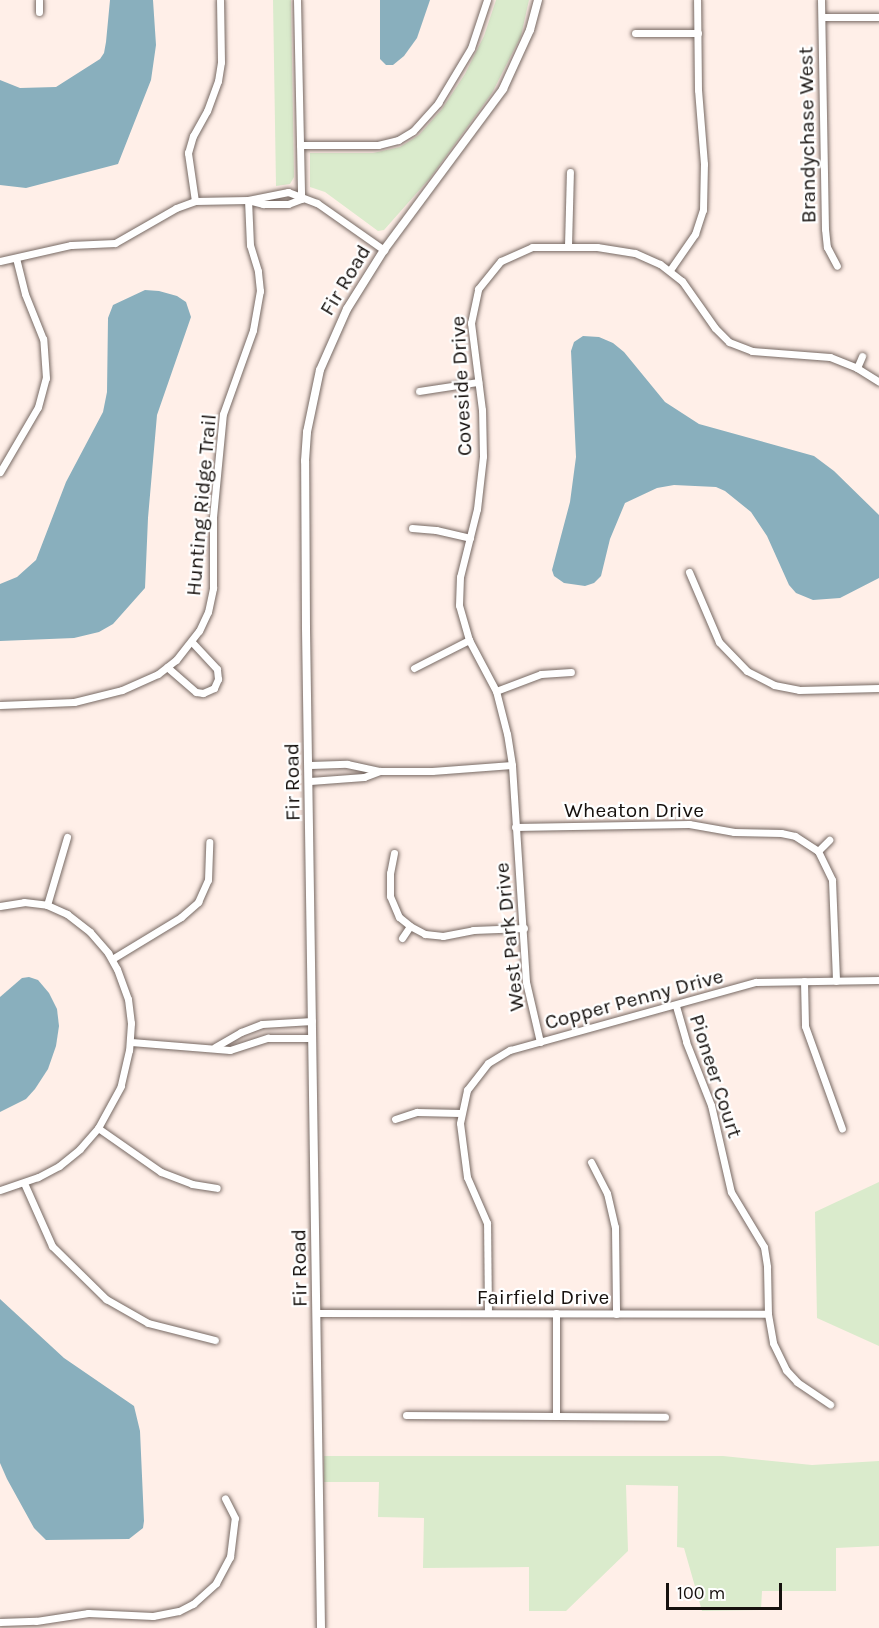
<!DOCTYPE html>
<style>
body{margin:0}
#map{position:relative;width:879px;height:1628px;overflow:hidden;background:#ffefe8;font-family:Karla,sans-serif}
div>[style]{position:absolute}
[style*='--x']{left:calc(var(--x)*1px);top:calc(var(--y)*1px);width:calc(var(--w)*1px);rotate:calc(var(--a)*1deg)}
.green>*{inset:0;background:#daebcc}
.water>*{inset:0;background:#89afbd}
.roads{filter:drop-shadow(0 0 2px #776963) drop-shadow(0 0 2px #776963)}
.minor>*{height:7px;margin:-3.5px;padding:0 3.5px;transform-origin:3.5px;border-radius:3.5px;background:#fff}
.tertiary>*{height:8px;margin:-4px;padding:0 4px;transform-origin:4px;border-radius:4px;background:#fff}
span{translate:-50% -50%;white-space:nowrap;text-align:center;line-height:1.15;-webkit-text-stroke:4.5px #fff;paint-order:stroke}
.street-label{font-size:21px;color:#16110e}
.scale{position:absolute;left:666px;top:1583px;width:116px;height:27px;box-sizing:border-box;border:3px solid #16110e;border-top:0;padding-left:8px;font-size:18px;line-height:21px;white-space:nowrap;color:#16110e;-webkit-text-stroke:4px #fff;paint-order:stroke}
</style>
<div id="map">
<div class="green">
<i style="clip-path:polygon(273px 0,291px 0,294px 177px,290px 184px,276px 186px)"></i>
<i style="clip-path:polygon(496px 0,529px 0,521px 36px,492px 93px,430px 178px,384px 230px,378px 231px,325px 192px,310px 187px,310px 153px,373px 153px,400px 147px,419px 135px,442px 109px,465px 74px,484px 36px)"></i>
<i style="clip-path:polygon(879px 1182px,879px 1346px,817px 1318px,815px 1212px)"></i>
<i style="clip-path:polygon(324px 1456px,723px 1456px,812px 1465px,879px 1461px,879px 1546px,836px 1548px,836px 1591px,762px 1591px,761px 1610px,702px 1611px,684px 1548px,677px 1547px,678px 1486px,626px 1485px,628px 1551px,566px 1611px,529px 1611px,529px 1567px,423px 1568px,424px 1518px,378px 1517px,379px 1482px,324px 1482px)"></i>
</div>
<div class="water">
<i style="clip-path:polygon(110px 0,153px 0,156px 45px,151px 80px,118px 164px,26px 188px,0 185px,0 80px,20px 88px,56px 87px,100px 59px,104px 53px,106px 42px)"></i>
<i style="clip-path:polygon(380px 0,430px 0,417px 38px,404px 56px,393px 65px,386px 65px,380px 59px)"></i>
<i style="clip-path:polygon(145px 290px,159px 291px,177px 296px,186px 302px,191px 317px,157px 415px,148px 518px,145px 588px,113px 624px,99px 632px,74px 638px,0 641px,0 584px,17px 577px,36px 560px,66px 482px,103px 412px,107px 392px,108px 318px,113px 305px)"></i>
<i style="clip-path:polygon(583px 336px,599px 337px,613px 343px,624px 352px,665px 402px,699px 424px,814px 456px,834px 471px,879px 515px,879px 578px,840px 598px,813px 600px,796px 593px,789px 585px,767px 536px,751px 512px,725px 491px,716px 487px,674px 485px,657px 488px,625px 503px,610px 539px,601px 576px,594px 583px,585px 586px,564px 583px,554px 576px,552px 570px,570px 502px,576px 457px,571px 351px,574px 342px)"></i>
<i style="clip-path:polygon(29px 977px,38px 980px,49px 993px,57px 1009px,59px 1026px,56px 1046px,48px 1069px,35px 1089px,26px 1099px,0 1112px,0 997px,22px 978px)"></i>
<i style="clip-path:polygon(0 1299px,64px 1358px,134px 1406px,140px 1431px,144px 1521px,143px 1528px,129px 1539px,46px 1540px,34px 1528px,7px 1479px,0 1463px)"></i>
</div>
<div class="roads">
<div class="minor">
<i style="--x:39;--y:0;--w:12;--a:90"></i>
<i style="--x:297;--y:0;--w:199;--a:88.8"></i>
<i style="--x:821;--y:0;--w:229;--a:89"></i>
<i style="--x:825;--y:229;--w:18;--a:84"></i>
<i style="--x:827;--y:247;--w:21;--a:62"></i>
<i style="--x:822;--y:17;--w:57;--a:0"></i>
<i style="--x:635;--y:33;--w:63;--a:0"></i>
<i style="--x:300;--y:145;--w:78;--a:0"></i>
<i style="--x:378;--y:145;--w:21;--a:-14"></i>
<i style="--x:398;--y:140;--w:17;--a:-31"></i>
<i style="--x:413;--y:131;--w:38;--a:-48"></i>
<i style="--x:438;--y:103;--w:64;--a:-59"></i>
<i style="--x:471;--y:48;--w:51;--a:-71.6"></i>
<i style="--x:248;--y:200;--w:41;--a:-11.3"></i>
<i style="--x:288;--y:192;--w:31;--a:21"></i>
<i style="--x:317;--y:203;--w:82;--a:35"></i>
<i style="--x:195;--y:201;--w:49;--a:-98.3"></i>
<i style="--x:188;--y:153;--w:18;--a:-74"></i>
<i style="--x:193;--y:136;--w:29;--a:-61"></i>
<i style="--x:207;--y:111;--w:32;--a:-70"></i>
<i style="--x:218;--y:81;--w:19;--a:-81"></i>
<i style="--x:221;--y:62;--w:62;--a:-90.9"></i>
<i style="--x:568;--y:246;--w:74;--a:-88.5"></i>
<i style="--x:0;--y:261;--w:73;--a:-12.7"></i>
<i style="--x:71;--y:245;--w:44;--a:-2.6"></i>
<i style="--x:115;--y:243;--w:70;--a:-29.8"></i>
<i style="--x:176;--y:208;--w:20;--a:-20"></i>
<i style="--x:195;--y:201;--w:53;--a:-1.1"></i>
<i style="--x:248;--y:200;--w:16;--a:15"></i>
<i style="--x:263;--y:204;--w:25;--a:0"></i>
<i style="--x:288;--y:204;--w:14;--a:-21"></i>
<i style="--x:670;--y:270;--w:44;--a:-55.2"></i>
<i style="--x:695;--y:234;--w:25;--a:-72"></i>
<i style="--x:703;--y:210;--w:46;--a:-88.8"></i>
<i style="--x:704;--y:164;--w:74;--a:-94.6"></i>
<i style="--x:698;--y:90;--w:90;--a:-90.6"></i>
<i style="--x:857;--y:368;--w:13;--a:-67"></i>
<i style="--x:419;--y:391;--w:60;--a:-8.7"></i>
<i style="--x:0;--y:472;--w:75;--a:-59.7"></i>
<i style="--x:38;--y:407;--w:30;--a:-75"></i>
<i style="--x:46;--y:378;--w:39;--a:-94"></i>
<i style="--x:43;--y:339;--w:48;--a:-111.8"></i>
<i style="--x:25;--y:294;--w:37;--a:-104"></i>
<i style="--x:412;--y:528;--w:24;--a:5"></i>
<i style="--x:436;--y:530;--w:35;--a:13"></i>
<i style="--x:689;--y:572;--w:76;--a:66.8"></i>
<i style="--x:719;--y:642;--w:40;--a:46"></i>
<i style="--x:747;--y:671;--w:30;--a:27"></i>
<i style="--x:774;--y:685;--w:25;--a:11"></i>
<i style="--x:799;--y:690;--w:80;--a:-1.4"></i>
<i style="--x:167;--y:667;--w:38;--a:41"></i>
<i style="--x:196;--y:692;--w:7;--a:8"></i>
<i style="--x:203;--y:693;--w:12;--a:-24"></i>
<i style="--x:214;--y:688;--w:10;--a:-66"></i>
<i style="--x:218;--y:679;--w:10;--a:-96"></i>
<i style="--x:217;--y:669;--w:37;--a:-133"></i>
<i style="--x:414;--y:668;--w:62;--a:-27"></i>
<i style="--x:496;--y:691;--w:48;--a:-20.7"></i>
<i style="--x:541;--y:674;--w:30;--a:-4"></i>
<i style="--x:0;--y:705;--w:74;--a:-2.3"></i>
<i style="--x:74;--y:702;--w:49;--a:-14"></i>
<i style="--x:122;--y:690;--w:39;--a:-24"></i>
<i style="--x:158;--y:674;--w:23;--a:-38"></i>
<i style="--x:176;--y:660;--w:37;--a:-52"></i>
<i style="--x:199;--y:631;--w:21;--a:-65"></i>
<i style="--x:208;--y:612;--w:25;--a:-78"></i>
<i style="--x:213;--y:588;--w:71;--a:-90"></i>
<i style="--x:213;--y:517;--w:103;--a:-84.5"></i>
<i style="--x:223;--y:414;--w:89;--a:-70.3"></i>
<i style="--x:253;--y:330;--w:40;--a:-80"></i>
<i style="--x:260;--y:291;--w:20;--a:-96"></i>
<i style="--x:258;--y:271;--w:27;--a:-107"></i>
<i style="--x:250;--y:245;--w:45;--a:-92.5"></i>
<i style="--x:310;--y:765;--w:37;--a:-2"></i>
<i style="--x:347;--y:764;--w:34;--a:12"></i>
<i style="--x:380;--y:771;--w:52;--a:0"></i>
<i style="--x:432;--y:771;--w:80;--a:-4.3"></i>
<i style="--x:310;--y:781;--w:54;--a:-4.2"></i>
<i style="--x:364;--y:777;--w:17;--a:-21"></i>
<i style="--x:515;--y:827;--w:174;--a:-1"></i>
<i style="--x:689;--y:824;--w:46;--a:10.1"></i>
<i style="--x:734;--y:832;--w:47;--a:1.2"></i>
<i style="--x:781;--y:833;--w:14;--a:12"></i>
<i style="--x:795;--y:836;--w:27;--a:33"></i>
<i style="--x:818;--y:851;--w:32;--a:64"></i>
<i style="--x:832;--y:880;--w:101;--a:87.7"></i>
<i style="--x:818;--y:851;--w:16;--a:-45"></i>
<i style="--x:394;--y:853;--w:20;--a:101"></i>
<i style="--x:390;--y:873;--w:23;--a:90"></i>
<i style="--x:390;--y:896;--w:23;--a:67"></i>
<i style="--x:399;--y:917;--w:14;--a:39"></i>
<i style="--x:410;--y:926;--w:17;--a:28"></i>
<i style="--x:425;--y:934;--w:18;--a:6"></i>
<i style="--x:443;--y:936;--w:31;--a:-11"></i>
<i style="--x:473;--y:930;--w:51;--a:-2.2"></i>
<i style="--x:47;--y:905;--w:71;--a:-73.6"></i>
<i style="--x:0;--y:906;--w:24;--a:-9"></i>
<i style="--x:24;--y:902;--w:23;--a:7"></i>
<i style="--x:47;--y:905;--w:22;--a:24"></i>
<i style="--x:67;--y:914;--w:29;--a:38"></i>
<i style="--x:90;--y:932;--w:28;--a:49"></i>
<i style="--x:108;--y:953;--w:18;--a:61"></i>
<i style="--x:117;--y:969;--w:32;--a:70"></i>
<i style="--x:128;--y:999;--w:24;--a:83"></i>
<i style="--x:131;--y:1023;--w:27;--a:94"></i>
<i style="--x:129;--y:1050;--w:37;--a:103"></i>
<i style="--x:121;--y:1086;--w:48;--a:118.7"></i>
<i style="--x:98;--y:1128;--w:28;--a:131"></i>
<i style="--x:80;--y:1149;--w:27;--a:141"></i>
<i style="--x:59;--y:1166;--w:24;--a:152"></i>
<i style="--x:38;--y:1177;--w:40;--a:161.1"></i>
<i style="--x:402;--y:938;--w:14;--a:-56"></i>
<i style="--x:112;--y:959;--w:81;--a:-31.3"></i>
<i style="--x:181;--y:917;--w:23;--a:-41"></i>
<i style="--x:198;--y:902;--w:24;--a:-66"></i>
<i style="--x:208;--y:880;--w:38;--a:-88"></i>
<i style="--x:804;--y:981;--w:45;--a:88.7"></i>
<i style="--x:805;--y:1026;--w:109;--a:70.2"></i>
<i style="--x:676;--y:1006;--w:37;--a:74"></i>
<i style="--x:686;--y:1042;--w:68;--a:68.4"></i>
<i style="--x:711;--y:1105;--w:89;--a:77.1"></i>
<i style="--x:731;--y:1192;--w:64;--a:59"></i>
<i style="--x:764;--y:1247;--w:20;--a:81"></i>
<i style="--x:767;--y:1267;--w:47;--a:88.8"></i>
<i style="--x:768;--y:1314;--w:29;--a:80"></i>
<i style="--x:773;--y:1343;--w:30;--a:64"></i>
<i style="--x:786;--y:1370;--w:16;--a:47"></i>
<i style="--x:797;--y:1382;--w:40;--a:34"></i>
<i style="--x:131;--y:1042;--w:99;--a:4.6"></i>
<i style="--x:230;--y:1050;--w:40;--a:-18"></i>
<i style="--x:268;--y:1038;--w:44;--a:0"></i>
<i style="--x:540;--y:1042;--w:62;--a:-103.1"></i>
<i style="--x:526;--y:982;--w:217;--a:-93.7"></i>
<i style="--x:512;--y:765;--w:31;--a:-99"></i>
<i style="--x:507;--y:734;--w:44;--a:-104.3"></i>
<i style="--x:496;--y:691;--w:58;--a:-117.9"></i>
<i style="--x:469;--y:640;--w:36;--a:-106"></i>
<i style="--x:459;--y:605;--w:28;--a:-88"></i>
<i style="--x:460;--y:577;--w:70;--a:-76"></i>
<i style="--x:477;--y:509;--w:53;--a:-83.5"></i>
<i style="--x:483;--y:456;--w:46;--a:-91.2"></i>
<i style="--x:482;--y:410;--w:88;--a:-97.2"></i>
<i style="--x:471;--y:323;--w:35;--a:-78"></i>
<i style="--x:478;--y:289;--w:36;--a:-51"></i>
<i style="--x:501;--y:261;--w:34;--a:-24"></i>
<i style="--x:532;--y:247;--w:65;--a:0"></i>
<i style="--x:597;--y:247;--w:38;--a:9"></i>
<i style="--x:635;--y:253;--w:27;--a:24"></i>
<i style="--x:660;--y:264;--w:28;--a:38"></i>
<i style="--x:682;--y:281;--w:57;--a:54.9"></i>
<i style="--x:715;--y:328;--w:20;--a:45"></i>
<i style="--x:729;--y:342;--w:25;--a:21"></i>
<i style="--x:752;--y:351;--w:78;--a:4.4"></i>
<i style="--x:830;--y:357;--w:29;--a:22"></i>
<i style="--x:857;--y:368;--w:26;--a:32"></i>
<i style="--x:215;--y:1047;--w:30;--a:-30"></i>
<i style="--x:241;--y:1032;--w:22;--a:-21"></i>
<i style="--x:262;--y:1024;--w:50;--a:-3.4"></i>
<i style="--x:395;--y:1119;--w:23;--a:-18"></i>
<i style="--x:417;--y:1112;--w:43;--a:1.3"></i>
<i style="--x:98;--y:1128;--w:77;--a:34.9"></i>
<i style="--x:161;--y:1172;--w:33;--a:21"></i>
<i style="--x:192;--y:1184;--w:25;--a:9"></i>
<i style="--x:591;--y:1162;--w:35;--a:63"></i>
<i style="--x:607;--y:1193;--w:35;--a:77"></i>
<i style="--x:615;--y:1227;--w:87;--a:89.3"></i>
<i style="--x:24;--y:1183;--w:69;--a:66"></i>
<i style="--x:52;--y:1246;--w:76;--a:44.5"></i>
<i style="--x:106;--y:1299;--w:48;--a:29.7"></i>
<i style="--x:148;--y:1323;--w:69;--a:14.2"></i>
<i style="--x:318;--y:1313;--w:450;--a:0.1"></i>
<i style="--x:488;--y:1313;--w:90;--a:-90.6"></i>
<i style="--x:487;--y:1223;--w:50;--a:-113.5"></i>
<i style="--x:467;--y:1177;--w:54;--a:-97.4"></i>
<i style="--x:460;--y:1123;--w:34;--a:-78"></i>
<i style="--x:467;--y:1090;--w:34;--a:-52"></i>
<i style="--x:488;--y:1063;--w:26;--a:-31"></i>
<i style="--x:510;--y:1050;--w:255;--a:-15.5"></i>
<i style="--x:756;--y:982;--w:123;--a:-0.9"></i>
<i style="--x:406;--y:1415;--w:259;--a:0.4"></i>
<i style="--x:556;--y:1416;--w:103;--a:-90"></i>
<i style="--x:0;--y:1622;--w:36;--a:-2"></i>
<i style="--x:36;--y:1621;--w:53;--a:-8.7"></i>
<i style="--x:88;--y:1613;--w:65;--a:2.6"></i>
<i style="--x:153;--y:1616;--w:26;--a:-11"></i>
<i style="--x:179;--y:1611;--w:16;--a:-27"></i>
<i style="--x:193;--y:1604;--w:31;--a:-42"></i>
<i style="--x:216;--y:1583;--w:30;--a:-62"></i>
<i style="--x:230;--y:1557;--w:39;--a:-83"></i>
<i style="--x:235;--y:1518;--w:22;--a:-117"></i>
</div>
<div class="tertiary">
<i style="--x:321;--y:1628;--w:1001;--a:-90.86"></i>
<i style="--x:306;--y:627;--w:166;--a:-90.3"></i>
<i style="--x:305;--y:461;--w:29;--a:-86"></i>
<i style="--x:307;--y:432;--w:63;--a:-78.2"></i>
<i style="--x:320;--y:370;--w:67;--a:-66.1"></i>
<i style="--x:347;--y:309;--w:70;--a:-57.9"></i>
<i style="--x:384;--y:250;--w:200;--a:-53.5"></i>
<i style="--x:503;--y:89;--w:65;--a:-65.4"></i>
<i style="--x:530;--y:30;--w:31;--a:-75"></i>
</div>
</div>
<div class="street-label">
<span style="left:807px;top:135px;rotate:-91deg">Brandychase West</span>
<span style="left:345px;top:280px;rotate:-59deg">Fir Road</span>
<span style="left:461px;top:386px;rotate:-93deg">Coveside Drive</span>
<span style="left:201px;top:505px;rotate:-85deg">Hunting Ridge Trail</span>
<span style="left:292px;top:782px;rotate:-91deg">Fir Road</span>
<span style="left:634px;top:810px">Wheaton Drive</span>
<span style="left:509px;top:937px;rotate:-96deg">West Park Drive</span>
<span style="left:634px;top:999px;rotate:-15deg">Copper Penny Drive</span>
<span style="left:716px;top:1076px;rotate:72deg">Pioneer Court</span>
<span style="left:299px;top:1268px;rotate:-91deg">Fir Road</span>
<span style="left:543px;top:1297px">Fairfield Drive</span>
</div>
<div class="scale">100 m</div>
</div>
